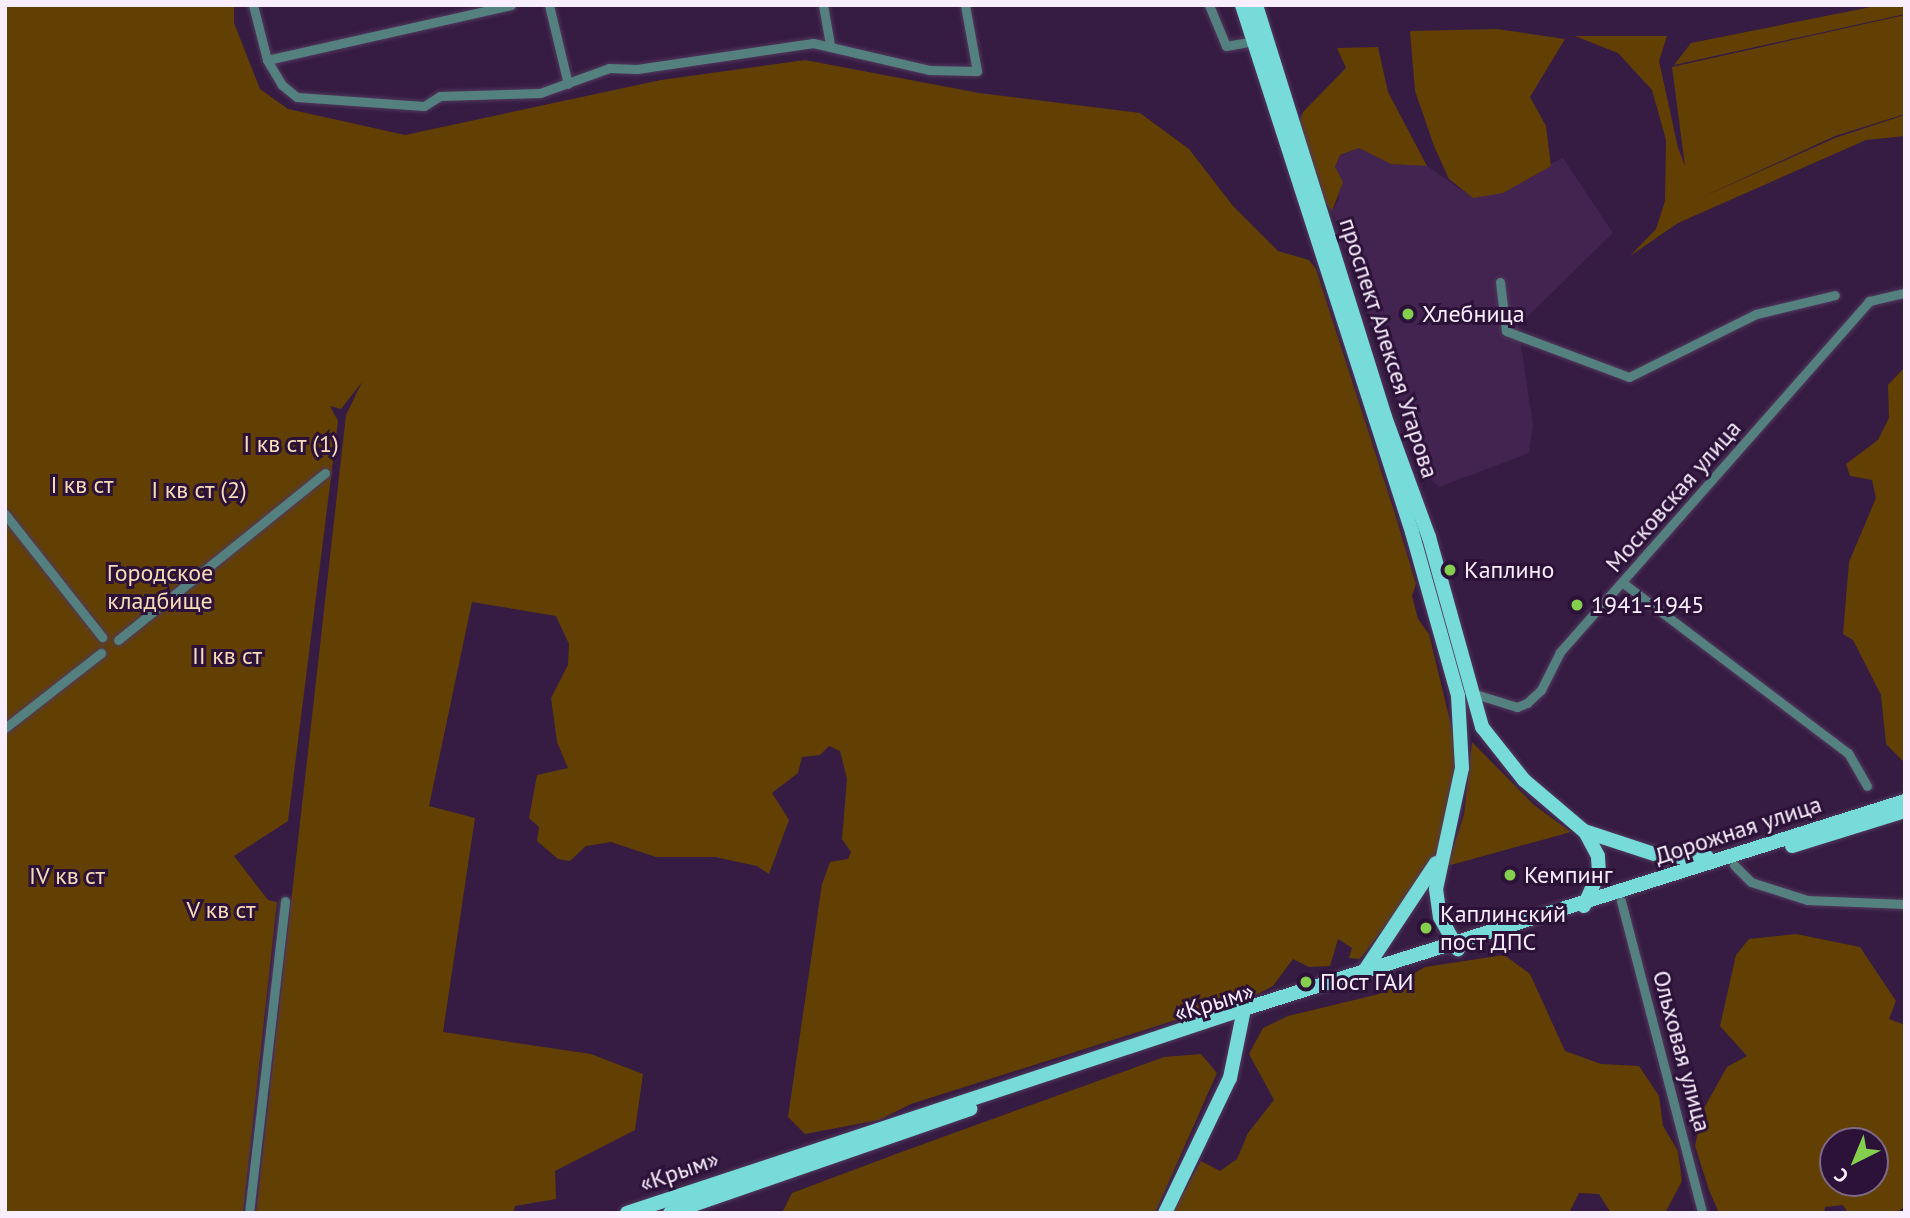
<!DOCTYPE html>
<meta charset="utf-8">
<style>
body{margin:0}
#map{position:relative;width:1910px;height:1218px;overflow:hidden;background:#361b42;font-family:"PT Sans",sans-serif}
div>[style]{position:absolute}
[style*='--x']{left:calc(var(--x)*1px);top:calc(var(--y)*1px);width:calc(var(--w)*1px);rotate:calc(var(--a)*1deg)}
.built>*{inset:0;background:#432451}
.green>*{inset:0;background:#624004}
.roads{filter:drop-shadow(0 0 2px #51395c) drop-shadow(0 0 2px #51395c)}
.street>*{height:9px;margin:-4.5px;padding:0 4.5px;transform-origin:4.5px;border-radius:4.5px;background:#548180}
.primary>*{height:14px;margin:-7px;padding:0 7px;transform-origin:7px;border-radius:7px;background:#76dbd9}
.dots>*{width:19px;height:19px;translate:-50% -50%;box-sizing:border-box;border:4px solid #2c1138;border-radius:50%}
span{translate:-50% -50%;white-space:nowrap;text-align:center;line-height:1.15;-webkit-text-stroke:6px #2c1138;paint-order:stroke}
.poi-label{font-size:24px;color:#f8eefd}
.left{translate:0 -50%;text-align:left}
.street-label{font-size:24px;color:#f8eefd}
.park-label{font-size:24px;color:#f7dcb8}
.frame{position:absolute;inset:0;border:7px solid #f8eefd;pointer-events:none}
.north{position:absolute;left:1819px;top:1127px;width:70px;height:70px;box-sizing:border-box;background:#2c1138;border:2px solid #7e6987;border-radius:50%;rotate:223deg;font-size:19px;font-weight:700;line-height:28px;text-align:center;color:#f8eefd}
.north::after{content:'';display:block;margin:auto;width:24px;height:32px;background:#84cf4d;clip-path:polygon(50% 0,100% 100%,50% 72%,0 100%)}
</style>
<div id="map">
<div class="built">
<i style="clip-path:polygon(1359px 148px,1391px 164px,1427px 166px,1473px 198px,1563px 158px,1613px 233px,1518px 326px,1533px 425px,1529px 453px,1439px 487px,1421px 470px,1332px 211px,1339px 199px,1335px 167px,1340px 156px)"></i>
</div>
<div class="green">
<i style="clip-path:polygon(5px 5px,234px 5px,234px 23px,260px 89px,288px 109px,405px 135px,661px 80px,805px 60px,979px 93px,1140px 113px,1189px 149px,1233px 206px,1278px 251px,1309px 260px,1316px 269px,1395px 514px,1416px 584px,1412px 596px,1418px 619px,1429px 634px,1453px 733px,1456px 769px,1436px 859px,1360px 959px,1349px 958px,1352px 948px,1338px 939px,1330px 966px,1309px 967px,1293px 959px,1273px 986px,1258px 994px,911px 1104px,879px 1120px,805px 1134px,788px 1117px,822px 884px,830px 862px,848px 859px,851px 852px,842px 839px,847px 779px,840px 751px,829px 746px,820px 755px,802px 757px,798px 773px,772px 793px,789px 820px,769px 874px,757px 866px,715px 857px,656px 857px,611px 842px,586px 846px,570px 861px,558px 859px,537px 841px,539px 827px,529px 818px,537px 775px,568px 768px,557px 742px,551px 698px,568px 665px,569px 644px,556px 616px,472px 602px,429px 806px,475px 818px,443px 1032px,591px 1054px,643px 1074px,635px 1130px,555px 1171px,556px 1199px,515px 1206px,513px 1213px,256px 1213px,346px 415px,362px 382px,341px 409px,330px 406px,338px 421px,288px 821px,234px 856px,268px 900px,277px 902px,243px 1213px,5px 1213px)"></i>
<i style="clip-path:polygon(1881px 5px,1905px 5px,1905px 14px,1674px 65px,1691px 43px)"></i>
<i style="clip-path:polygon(1905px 15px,1905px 114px,1835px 136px,1696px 200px,1835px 138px,1905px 115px,1905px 136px,1866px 140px,1678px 223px,1630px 256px,1656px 229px,1665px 201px,1666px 140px,1652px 90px,1618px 53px,1575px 36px,1667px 36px,1659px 61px,1678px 148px,1685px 166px,1672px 67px)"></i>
<i style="clip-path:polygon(1497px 29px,1565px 39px,1530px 97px,1546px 126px,1551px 166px,1503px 193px,1473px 198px,1449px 179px,1434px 146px,1415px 91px,1410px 31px)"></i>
<i style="clip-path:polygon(1378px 47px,1388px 92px,1427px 166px,1391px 164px,1359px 148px,1340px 155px,1335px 167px,1343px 182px,1332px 211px,1323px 200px,1299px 123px,1303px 112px,1346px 68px,1337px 48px)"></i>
<i style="clip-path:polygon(1905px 367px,1905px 763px,1886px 744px,1881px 695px,1853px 640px,1843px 634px,1849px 562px,1876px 498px,1872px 480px,1850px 476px,1846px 464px,1878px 440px,1889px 418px,1888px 385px)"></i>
<i style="clip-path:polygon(1472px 742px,1534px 805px,1571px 832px,1447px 866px,1464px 815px)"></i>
<i style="clip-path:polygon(evenodd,1796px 934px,1860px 947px,1896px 1001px,1889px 1019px,1905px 1025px,1905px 1207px,1895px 1213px,1848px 1213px,1843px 1205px,1825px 1207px,1824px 1213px,1719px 1213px,1709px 1190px,1695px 1146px,1703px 1110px,1727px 1067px,1747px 1056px,1720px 1026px,1736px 955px,1749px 939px,1796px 934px,1833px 1141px,1875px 1141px,1875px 1183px,1833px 1183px,1833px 1141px)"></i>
<i style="clip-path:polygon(1504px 955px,1530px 974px,1565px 1051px,1601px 1064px,1639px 1066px,1659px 1096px,1663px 1126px,1678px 1151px,1682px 1181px,1665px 1213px,1611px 1213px,1599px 1194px,1579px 1193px,1569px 1213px,1172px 1213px,1201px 1161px,1220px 1171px,1237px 1159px,1248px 1133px,1274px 1100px,1249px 1054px,1263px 1028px,1288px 1016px,1379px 994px,1425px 967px)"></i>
<i style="clip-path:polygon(1201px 1054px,1217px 1073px,1155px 1213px,782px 1213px,792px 1193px,896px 1154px,1164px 1057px)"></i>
</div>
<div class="roads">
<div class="street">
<i style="--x:253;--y:5;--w:57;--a:75.7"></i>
<i style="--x:267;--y:60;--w:29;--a:59"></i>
<i style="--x:282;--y:85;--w:19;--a:39"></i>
<i style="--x:297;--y:97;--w:127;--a:4.1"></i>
<i style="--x:424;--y:106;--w:19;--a:-32"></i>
<i style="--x:440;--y:96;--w:100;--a:-1.7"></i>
<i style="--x:540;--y:93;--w:73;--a:-19.9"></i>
<i style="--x:609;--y:68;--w:28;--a:2"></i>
<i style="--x:637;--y:69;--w:178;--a:-8.4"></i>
<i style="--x:813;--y:43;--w:119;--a:13.1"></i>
<i style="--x:929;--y:70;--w:48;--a:1.2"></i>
<i style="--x:977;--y:71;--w:67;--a:-100.3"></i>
<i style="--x:549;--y:5;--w:81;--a:76.5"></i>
<i style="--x:823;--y:5;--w:39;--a:80"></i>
<i style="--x:1209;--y:5;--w:44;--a:67.5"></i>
<i style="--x:1226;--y:46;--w:28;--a:-10"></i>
<i style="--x:267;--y:60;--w:250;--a:-12.7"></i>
<i style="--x:1500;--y:282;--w:49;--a:83"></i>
<i style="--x:1506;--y:331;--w:131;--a:20.5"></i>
<i style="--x:1629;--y:377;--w:142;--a:-26.4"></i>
<i style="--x:1756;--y:314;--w:81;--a:-13.5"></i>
<i style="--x:5;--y:514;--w:157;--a:51.7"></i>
<i style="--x:1623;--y:583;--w:282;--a:37.1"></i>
<i style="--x:1848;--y:753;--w:38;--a:60"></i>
<i style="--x:118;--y:640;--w:266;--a:-38.9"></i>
<i style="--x:1472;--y:693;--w:47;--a:17.3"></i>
<i style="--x:1517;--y:707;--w:11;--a:-22"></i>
<i style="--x:1527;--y:703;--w:19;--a:-43"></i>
<i style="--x:1541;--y:690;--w:42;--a:-63.4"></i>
<i style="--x:1560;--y:652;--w:468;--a:-48.6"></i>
<i style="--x:1869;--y:301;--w:37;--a:-13"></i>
<i style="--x:5;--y:728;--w:122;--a:-38"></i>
<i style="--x:1734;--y:865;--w:24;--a:45"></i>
<i style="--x:1751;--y:882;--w:59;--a:17.8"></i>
<i style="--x:1807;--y:900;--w:98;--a:2.3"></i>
<i style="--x:1621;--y:901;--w:322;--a:75.4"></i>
<i style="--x:249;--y:1213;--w:314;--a:-83.4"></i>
</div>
<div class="primary">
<i style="--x:1242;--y:5;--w:554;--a:72.12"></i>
<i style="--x:1412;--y:532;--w:170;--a:74.3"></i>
<i style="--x:1458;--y:696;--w:72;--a:86.8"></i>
<i style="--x:1462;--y:768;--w:124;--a:102.1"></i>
<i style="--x:1436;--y:889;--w:28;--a:82"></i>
<i style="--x:1440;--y:917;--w:37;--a:61"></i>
<i style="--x:1256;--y:5;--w:432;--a:72.6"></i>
<i style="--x:1385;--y:417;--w:128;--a:69.9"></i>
<i style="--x:1429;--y:537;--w:197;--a:74.4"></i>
<i style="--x:1482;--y:727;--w:68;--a:51.6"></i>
<i style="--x:1524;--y:780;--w:79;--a:40.4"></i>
<i style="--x:1584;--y:831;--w:83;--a:18.2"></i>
<i style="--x:1663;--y:857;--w:44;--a:0"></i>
<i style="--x:1792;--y:846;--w:118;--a:-17.2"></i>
<i style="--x:1584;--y:906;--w:37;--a:-66"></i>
<i style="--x:1599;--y:872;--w:16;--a:-94"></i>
<i style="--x:1598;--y:856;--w:27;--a:-118"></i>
<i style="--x:1363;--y:973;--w:132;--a:-56.4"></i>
<i style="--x:627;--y:1213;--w:650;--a:-18.3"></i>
<i style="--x:1244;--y:1009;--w:693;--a:-17.47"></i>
<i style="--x:670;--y:1213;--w:318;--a:-19.1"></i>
<i style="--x:1165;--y:1213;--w:150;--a:-64.3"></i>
<i style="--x:1230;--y:1078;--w:70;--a:-78.5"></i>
</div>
</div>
<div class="dots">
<i style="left:1408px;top:314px;background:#84cf4d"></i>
<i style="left:1450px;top:570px;background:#84cf4d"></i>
<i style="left:1577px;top:605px;background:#84cf4d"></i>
<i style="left:1510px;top:875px;background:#84cf4d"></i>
<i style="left:1426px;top:928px;background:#84cf4d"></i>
<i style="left:1306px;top:982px;background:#84cf4d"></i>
</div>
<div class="poi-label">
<span class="left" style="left:1422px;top:314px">Хлебница</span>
<span class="left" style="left:1464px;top:570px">Каплино</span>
<span class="left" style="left:1591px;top:605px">1941-1945</span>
<span class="left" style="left:1524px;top:875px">Кемпинг</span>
<span class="left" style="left:1440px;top:928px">Каплинский<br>пост ДПС</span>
<span class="left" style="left:1320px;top:982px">Пост ГАИ</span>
</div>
<div class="street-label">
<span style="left:1389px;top:348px;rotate:72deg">проспект Алексея Угарова</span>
<span style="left:1673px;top:496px;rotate:-49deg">Московская улица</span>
<span style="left:1738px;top:830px;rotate:-18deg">Дорожная улица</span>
<span style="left:1214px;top:1002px;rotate:-17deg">«Крым»</span>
<span style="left:1682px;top:1051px;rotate:75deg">Ольховая улица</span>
<span style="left:679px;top:1171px;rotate:-19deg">«Крым»</span>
</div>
<div class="park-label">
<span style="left:291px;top:444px">I кв ст (1)</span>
<span style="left:82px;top:485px">I кв ст</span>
<span style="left:199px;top:490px">I кв ст (2)</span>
<span style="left:160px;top:587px">Городское<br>кладбище</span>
<span style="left:227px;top:656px">II кв ст</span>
<span style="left:67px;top:876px">IV кв ст</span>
<span style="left:221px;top:910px">V кв ст</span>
</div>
<div class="frame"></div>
<div class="north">С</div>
</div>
